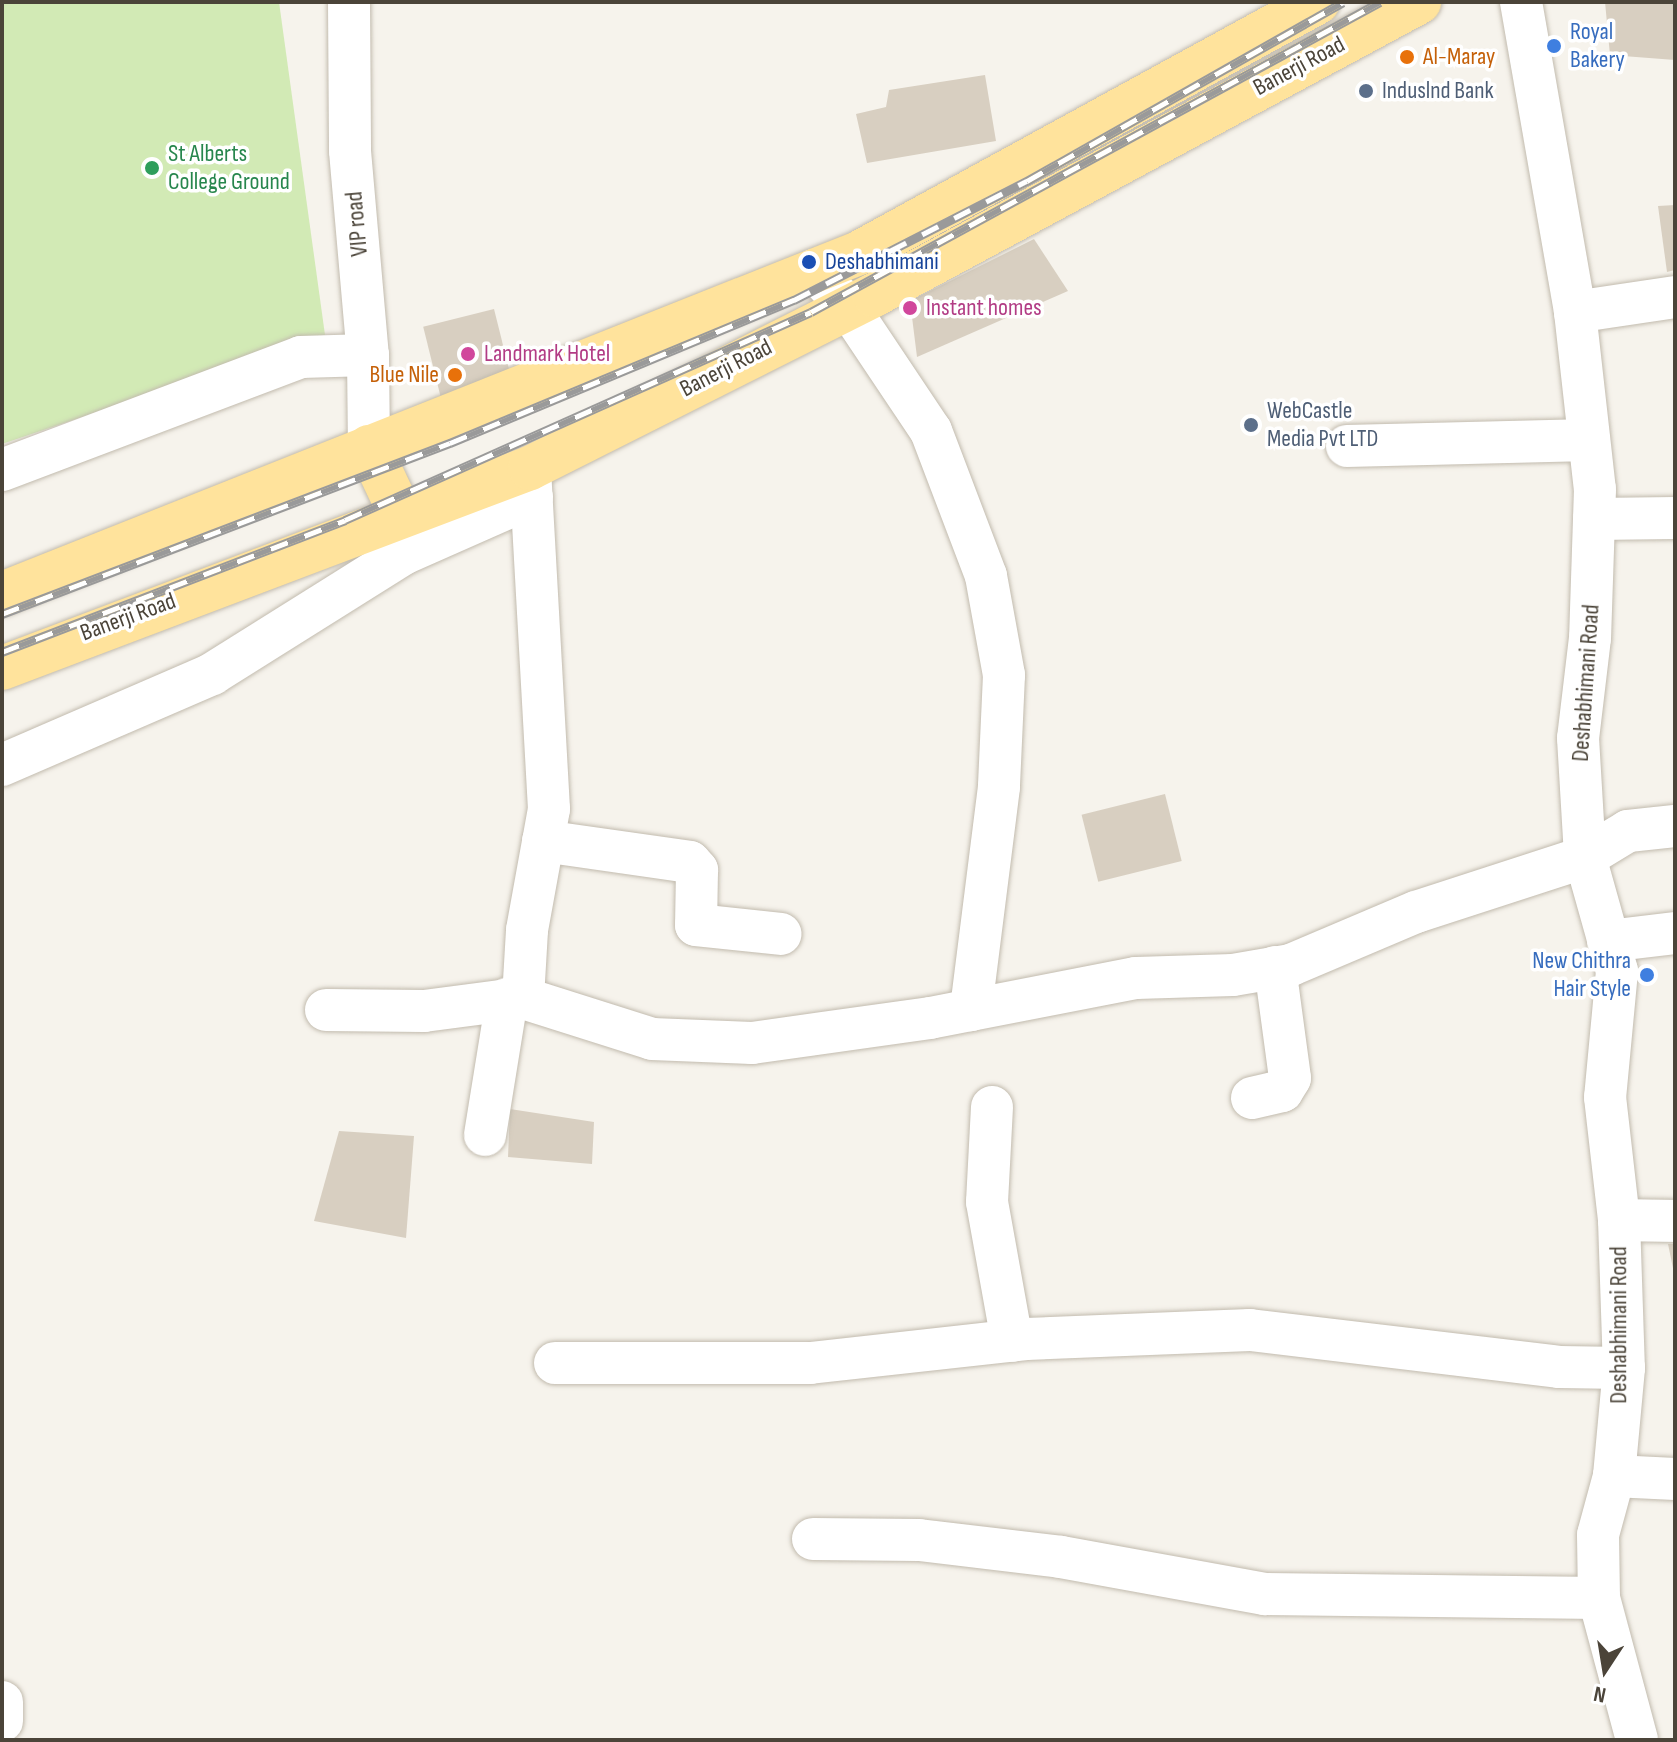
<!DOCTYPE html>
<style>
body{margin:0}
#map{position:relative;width:1677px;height:1742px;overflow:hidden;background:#f6f3ec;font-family:"Sofia Sans Condensed",sans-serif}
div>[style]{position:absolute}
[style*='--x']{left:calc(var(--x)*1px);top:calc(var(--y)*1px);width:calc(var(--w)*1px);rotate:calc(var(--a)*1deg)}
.green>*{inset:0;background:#d2eab5}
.building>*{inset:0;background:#d8cfc1;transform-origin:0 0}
.roads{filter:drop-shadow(0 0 2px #c2bbae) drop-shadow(0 0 2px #c2bbae)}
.minor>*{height:42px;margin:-21px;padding:0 21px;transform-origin:21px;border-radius:21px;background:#fff}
.major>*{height:44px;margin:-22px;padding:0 22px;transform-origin:22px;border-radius:22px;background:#ffe39c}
.rail>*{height:9px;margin-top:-4.5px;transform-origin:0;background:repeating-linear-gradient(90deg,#fff 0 18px,#9a9a9a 0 36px);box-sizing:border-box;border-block:2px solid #9a9a9a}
.dots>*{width:22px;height:22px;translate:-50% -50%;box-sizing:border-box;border:4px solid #fff;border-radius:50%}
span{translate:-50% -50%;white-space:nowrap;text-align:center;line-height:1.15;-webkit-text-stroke:7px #fff;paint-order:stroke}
.shop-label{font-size:24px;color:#366cbe}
.left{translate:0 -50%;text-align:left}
.right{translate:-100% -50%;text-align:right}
.food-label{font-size:24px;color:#c56008}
.street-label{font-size:24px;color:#4b4439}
.service-label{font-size:24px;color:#4e5e75}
.leisure-label{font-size:24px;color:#27864d}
.transit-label{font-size:24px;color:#164399}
.hotel-label{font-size:24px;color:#b23c85}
.frame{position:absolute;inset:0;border:4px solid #4b4439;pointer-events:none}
.north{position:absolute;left:1565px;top:1630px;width:80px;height:80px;-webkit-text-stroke:6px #fff;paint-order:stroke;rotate:192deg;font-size:22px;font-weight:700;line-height:32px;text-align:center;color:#4b4439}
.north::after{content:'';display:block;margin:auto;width:28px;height:36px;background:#4b4439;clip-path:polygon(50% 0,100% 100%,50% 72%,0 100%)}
</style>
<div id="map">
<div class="green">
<i style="clip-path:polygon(2px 2px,279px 2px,325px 335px,2px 444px)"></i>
</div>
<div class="building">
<i style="clip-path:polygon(1605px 2px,1675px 2px,1675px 60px,1610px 55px)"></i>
<i style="clip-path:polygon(985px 75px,996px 141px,867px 163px,856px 114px,886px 107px,889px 90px)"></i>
<i style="clip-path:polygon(1675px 205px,1675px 270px,1667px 272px,1658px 206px)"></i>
<i style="clip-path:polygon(1034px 239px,1068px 291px,917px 357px,910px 301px)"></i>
<i style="left:494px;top:309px;width:75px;height:73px;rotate:76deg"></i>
<i style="left:1165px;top:794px;width:69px;height:86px;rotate:76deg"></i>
<i style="clip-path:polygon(510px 1109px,594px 1122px,592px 1164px,508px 1157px)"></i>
<i style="clip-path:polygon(339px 1131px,414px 1136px,406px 1238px,314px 1221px)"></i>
<i style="clip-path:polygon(1668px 1244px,1675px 1244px,1675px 1273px,1674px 1273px)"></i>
</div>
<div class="roads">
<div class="minor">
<i style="--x:349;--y:2;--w:149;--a:89.6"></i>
<i style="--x:350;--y:151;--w:205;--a:85"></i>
<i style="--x:368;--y:355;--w:92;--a:89.4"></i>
<i style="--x:1521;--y:2;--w:315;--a:80.1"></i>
<i style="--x:1575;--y:312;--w:178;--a:83.6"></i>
<i style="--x:1595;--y:489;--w:149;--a:91.9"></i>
<i style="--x:1590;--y:638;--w:101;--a:96.8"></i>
<i style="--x:1578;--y:738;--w:119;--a:86.6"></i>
<i style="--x:1585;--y:857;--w:118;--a:74.3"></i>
<i style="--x:1617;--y:971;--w:127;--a:95.4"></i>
<i style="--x:1605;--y:1097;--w:124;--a:83.5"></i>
<i style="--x:1619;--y:1220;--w:148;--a:88.1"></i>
<i style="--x:1624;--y:1368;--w:108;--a:95.3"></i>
<i style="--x:1614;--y:1476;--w:61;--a:105.2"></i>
<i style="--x:1598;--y:1535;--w:63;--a:89.1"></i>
<i style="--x:1599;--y:1598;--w:147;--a:75"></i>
<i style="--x:814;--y:270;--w:50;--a:47.4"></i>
<i style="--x:848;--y:307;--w:149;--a:56.2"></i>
<i style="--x:931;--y:431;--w:155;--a:69.2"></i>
<i style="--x:986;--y:576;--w:101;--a:79.7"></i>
<i style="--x:1004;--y:675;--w:112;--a:92.6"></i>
<i style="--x:999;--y:787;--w:225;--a:97.2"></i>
<i style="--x:1575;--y:312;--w:101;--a:-8.5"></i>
<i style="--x:1347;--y:446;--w:242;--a:-1.4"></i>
<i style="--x:2;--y:470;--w:320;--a:-20.7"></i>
<i style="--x:301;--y:357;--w:67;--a:-1.7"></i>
<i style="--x:1594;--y:519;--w:81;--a:-0.7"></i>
<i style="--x:2;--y:765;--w:229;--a:-23.4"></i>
<i style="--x:212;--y:674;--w:226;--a:-32.1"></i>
<i style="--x:403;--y:554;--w:141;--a:-23.8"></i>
<i style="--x:543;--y:841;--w:148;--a:8.1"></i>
<i style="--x:690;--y:862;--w:11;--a:49"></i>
<i style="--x:697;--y:870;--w:55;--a:91"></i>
<i style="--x:696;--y:925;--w:85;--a:6"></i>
<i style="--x:1608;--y:941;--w:67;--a:-6.8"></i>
<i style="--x:523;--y:998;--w:68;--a:-86.6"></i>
<i style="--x:527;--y:930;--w:123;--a:-79.7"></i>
<i style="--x:549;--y:809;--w:340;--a:-93.2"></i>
<i style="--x:326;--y:1010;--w:98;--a:0.6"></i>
<i style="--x:424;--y:1011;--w:100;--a:-7.5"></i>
<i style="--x:523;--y:998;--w:135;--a:17.6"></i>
<i style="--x:652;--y:1039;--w:100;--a:2.3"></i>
<i style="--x:752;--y:1043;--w:180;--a:-8"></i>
<i style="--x:930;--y:1018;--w:210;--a:-11"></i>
<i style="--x:1136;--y:978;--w:97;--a:-1.8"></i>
<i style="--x:1233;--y:975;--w:59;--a:-9.8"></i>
<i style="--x:1291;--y:965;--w:136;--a:-23"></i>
<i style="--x:1416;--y:912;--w:178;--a:-18"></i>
<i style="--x:1585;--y:857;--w:50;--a:-31.2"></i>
<i style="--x:1628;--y:831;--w:47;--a:-6.1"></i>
<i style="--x:1252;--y:1098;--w:31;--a:-13"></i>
<i style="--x:1282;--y:1091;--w:15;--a:-58"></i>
<i style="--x:1290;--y:1078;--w:112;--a:-97.7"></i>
<i style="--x:992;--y:1107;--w:95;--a:93"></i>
<i style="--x:987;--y:1202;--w:141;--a:79.8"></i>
<i style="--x:485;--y:1135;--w:138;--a:-80.8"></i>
<i style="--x:1619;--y:1220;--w:56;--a:1"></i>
<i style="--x:555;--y:1363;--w:255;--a:0"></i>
<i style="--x:810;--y:1363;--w:217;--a:-6.3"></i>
<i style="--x:1026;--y:1339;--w:224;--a:-2.3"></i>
<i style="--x:1250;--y:1330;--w:311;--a:6.8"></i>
<i style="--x:1559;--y:1367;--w:65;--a:0.9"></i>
<i style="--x:1614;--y:1476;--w:61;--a:2.8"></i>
<i style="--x:813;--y:1539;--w:106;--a:0.5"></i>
<i style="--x:919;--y:1540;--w:143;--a:6.8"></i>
<i style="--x:1061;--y:1557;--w:207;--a:10.3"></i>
<i style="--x:1265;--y:1594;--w:334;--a:0.7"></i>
<i style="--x:2;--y:1702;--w:19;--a:90"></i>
</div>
<div class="major">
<i style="--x:369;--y:447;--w:75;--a:64.8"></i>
<i style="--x:2;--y:594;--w:922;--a:-21.7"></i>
<i style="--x:859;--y:253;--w:523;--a:-28.67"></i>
<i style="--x:2;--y:668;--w:565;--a:-20.75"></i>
<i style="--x:530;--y:468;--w:385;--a:-26.7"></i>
<i style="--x:874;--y:295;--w:619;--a:-28.26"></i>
</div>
</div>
<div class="rail">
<i style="--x:2;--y:614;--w:480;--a:-20.9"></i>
<i style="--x:450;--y:443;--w:373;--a:-22.6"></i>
<i style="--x:794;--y:300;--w:262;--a:-27.1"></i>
<i style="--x:1027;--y:181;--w:363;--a:-29.5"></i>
<i style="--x:2;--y:652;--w:368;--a:-21"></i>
<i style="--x:345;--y:520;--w:510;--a:-24.05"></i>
<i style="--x:811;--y:312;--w:648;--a:-28.58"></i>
</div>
<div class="dots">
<i style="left:1554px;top:46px;background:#3f7fe0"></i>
<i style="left:1407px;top:57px;background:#e8710a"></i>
<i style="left:1366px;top:91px;background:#5c6f8a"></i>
<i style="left:152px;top:168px;background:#2e9e5b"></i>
<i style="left:809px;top:262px;background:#1a4fb4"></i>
<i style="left:910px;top:308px;background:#d1479c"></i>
<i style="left:468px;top:354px;background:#d1479c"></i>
<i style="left:455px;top:375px;background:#e8710a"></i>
<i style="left:1251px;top:425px;background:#5c6f8a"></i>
<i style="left:1647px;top:975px;background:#3f7fe0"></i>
</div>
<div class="shop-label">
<span class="left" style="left:1570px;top:46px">Royal<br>Bakery</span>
<span class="right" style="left:1631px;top:975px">New Chithra<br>Hair Style</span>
</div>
<div class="food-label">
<span class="left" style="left:1423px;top:57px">Al-Maray</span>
<span class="right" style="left:439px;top:375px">Blue Nile</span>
</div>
<div class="street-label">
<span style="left:1299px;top:66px;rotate:-28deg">Banerji Road</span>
<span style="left:357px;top:224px;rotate:-95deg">VIP road</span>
<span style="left:726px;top:368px;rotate:-27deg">Banerji Road</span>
<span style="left:128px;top:617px;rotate:-20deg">Banerji Road</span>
<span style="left:1586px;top:683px;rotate:-86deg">Deshabhimani Road</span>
<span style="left:1619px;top:1325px;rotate:-90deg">Deshabhimani Road</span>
</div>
<div class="service-label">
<span class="left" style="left:1382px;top:91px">Induslnd Bank</span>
<span class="left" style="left:1267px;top:425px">WebCastle<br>Media Pvt LTD</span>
</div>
<div class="leisure-label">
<span class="left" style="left:168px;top:168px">St Alberts<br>College Ground</span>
</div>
<div class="transit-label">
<span class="left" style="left:825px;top:262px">Deshabhimani</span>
</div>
<div class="hotel-label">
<span class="left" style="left:926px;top:308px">Instant homes</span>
<span class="left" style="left:484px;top:354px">Landmark Hotel</span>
</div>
<div class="frame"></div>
<div class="north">N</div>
</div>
